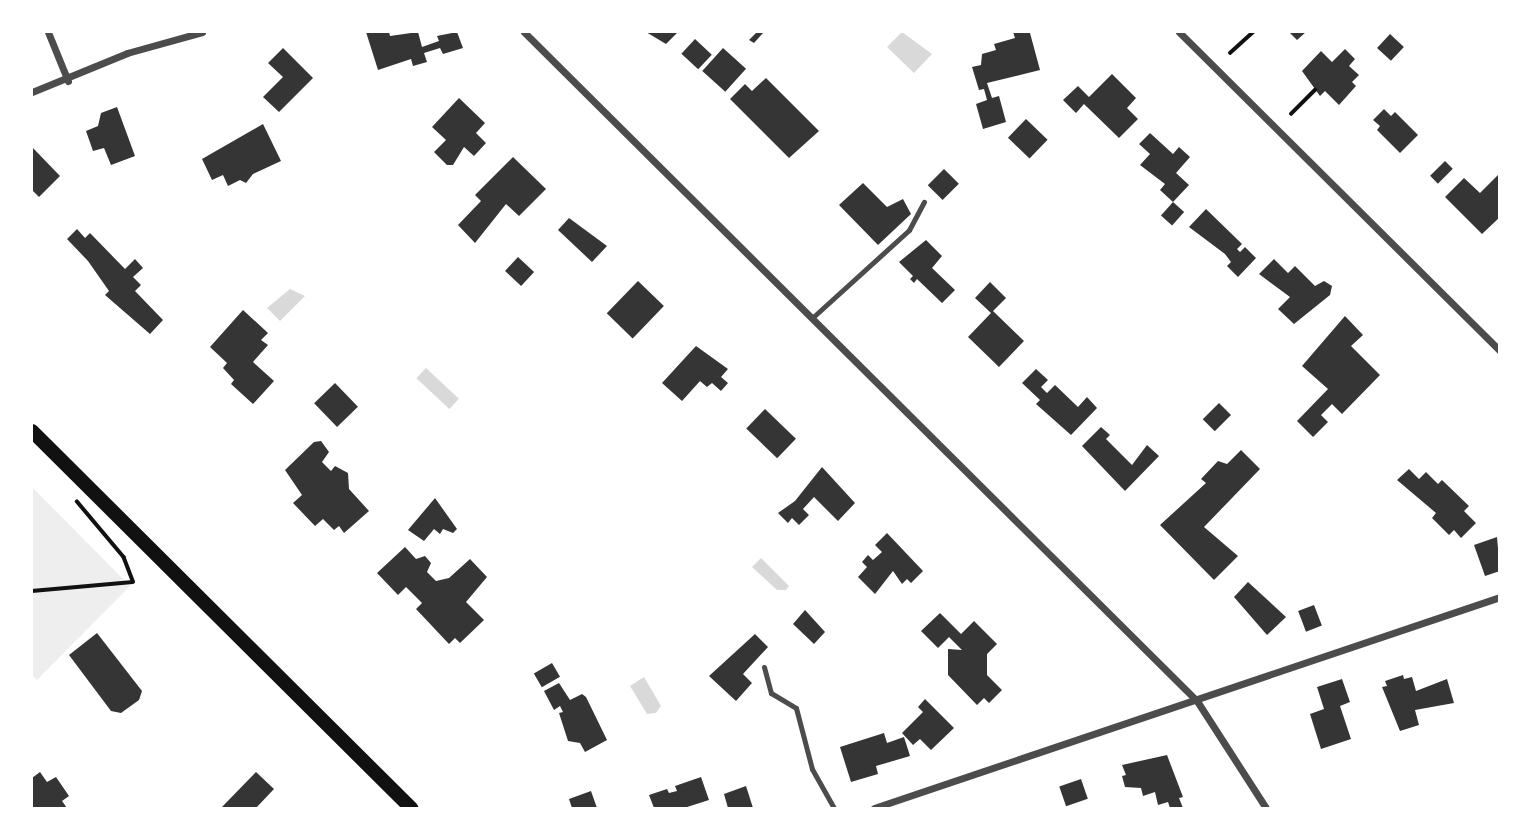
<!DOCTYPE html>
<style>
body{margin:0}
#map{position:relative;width:1531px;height:840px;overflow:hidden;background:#fff;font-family:"Nunito Sans",sans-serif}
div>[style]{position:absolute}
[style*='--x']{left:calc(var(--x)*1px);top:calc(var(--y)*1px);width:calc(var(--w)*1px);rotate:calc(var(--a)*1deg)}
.green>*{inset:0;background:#eee}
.water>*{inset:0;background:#d9d9d9;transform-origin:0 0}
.building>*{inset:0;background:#353535;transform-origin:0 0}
.path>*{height:3.5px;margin:-1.75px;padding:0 1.75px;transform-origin:1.75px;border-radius:1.75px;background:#111}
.service>*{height:5px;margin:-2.5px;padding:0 2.5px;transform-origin:2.5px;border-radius:2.5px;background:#4c4c4c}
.minor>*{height:7px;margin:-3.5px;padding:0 3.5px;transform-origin:3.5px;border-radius:3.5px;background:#4c4c4c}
.secondary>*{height:14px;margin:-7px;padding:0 7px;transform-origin:7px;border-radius:7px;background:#111}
span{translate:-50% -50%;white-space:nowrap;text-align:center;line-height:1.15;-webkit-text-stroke:7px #fff;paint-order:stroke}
.frame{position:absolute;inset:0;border:33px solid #fff;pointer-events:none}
</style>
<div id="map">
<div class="green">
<i style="clip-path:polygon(32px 487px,130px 586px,37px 680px,32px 675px)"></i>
</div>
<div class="water">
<i style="clip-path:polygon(902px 32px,932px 54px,914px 73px,887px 47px)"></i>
<i style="clip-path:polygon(290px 289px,305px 296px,280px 321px,267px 308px)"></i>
<i style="left:426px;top:368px;width:45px;height:14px;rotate:43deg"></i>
<i style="clip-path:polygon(761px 558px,789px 586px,786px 590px,777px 590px,752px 567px)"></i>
<i style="clip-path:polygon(644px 677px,661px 706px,656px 713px,647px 714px,630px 686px)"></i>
</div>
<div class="building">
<i style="clip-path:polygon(366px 32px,389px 32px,390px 36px,418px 32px,422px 47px,439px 41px,437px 36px,457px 32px,463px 48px,443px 54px,440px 48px,424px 53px,427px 62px,413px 66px,411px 59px,378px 70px)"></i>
<i style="clip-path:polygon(646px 32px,678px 32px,666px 44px)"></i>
<i style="clip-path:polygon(757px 32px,763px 33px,754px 43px,749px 40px)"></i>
<i style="clip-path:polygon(1013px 32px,1030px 33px,1040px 70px,987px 83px,992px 98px,999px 96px,1006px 122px,983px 129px,976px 104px,987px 100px,984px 89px,979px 90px,972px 67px,981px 65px,982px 54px,996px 50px,994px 44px,1015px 38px)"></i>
<i style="clip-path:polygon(1289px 32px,1306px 32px,1297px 40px)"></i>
<i style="left:1390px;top:34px;width:19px;height:19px;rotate:43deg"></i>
<i style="left:695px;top:39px;width:23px;height:20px;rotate:43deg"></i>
<i style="clip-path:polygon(283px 48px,313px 78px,279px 112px,263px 97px,283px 77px,268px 63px)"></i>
<i style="left:723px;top:48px;width:31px;height:31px;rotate:42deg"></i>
<i style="clip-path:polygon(1345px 49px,1355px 59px,1349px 66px,1359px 75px,1352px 82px,1356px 86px,1339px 105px,1325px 91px,1320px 96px,1302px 71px,1321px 51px,1332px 62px)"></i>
<i style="clip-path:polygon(1112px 74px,1136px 98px,1127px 108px,1138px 119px,1119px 138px,1084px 104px,1076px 113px,1063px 100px,1078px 86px,1089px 97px)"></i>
<i style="clip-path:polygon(766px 78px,819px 131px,789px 158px,730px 99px,745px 84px,752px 91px)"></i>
<i style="clip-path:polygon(459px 98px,485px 123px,476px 133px,486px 143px,474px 156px,464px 147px,453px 165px,447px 165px,434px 152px,446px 140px,432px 127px)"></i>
<i style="clip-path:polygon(117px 107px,135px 156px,111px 165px,104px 148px,93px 151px,86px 131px,98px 126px,101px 113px)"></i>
<i style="clip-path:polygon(1384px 109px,1391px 116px,1395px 112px,1418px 135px,1400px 153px,1377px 130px,1380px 126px,1373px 120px)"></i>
<i style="left:1026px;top:119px;width:30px;height:26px;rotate:44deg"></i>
<i style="clip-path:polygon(263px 124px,281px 161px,253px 174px,246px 183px,240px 180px,228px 186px,223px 175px,212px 180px,202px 159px)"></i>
<i style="clip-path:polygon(1150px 133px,1173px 154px,1179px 147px,1190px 157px,1176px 173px,1189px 185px,1173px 202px,1160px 190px,1165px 184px,1140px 165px,1150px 154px,1139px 144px)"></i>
<i style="clip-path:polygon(32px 147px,60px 176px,39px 197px,32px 190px)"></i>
<i style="clip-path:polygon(513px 157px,546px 189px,519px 216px,506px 204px,475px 243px,458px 225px,481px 201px,475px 195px)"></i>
<i style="left:1445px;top:161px;width:11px;height:21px;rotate:45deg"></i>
<i style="left:944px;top:169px;width:21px;height:23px;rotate:45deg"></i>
<i style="clip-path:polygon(1500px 173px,1500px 217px,1482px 234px,1445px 197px,1464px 178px,1480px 193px)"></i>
<i style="clip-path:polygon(863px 183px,887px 207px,903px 199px,911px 214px,878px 245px,839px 205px)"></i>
<i style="left:1173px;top:202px;width:15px;height:18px;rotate:42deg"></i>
<i style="clip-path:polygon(1206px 209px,1242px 244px,1237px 249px,1240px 252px,1245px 247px,1256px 258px,1238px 277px,1227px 266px,1231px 262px,1225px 254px,1189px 227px)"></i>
<i style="clip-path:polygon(569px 218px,607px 246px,592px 262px,558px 230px)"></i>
<i style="clip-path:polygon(77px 229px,85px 238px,90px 233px,125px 269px,135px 259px,143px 268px,133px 277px,141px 285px,135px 291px,163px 320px,150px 334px,105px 295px,109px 291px,88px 261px,67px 239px)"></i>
<i style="clip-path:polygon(926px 240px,942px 256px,932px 268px,955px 290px,942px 303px,917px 279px,914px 283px,910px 279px,913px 276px,899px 262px)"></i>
<i style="left:518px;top:257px;width:22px;height:19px;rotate:43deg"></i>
<i style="clip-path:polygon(1274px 259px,1288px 273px,1295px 266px,1315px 286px,1324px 281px,1332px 286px,1330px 295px,1294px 324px,1278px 309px,1290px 297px,1259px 274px)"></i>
<i style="left:638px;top:281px;width:36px;height:45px;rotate:44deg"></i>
<i style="clip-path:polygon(990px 282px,1006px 298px,993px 311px,1024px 341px,999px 367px,968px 337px,991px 313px,975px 298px)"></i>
<i style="clip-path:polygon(243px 310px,268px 333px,261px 340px,268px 345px,253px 362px,274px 381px,253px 404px,231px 384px,234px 380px,223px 368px,227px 363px,210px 347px)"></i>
<i style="clip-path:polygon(1345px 316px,1363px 335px,1351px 346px,1380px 375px,1342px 414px,1332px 404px,1321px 415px,1328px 422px,1313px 437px,1297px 421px,1328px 389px,1302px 366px)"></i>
<i style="clip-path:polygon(696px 346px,728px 369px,721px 377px,728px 383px,721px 391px,712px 383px,707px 387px,700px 381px,682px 401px,662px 383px)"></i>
<i style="clip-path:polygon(1036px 369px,1048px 380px,1041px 387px,1047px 393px,1055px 385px,1078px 407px,1087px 397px,1097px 408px,1071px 435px,1036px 404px,1040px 400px,1022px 383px)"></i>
<i style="left:335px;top:383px;width:33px;height:29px;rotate:46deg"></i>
<i style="left:1219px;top:403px;width:17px;height:23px;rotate:45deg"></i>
<i style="left:765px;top:409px;width:43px;height:27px;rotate:44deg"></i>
<i style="clip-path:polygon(1101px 427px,1110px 435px,1106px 439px,1132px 465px,1147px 445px,1159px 456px,1125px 491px,1082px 446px)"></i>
<i style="clip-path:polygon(321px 441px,329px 452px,322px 462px,331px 471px,335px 466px,348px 473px,349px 489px,369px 511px,344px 533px,339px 526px,334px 530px,323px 519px,315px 526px,293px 503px,302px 495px,285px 470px,314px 442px)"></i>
<i style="clip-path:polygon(1241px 450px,1260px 469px,1204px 527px,1238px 556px,1214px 580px,1160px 525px,1206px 483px,1201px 479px,1218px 461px,1227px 464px)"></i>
<i style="clip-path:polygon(822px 467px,855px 503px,838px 521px,814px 497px,803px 509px,809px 515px,799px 525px,792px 518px,788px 523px,778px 513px,795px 501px)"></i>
<i style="clip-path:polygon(1409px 469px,1419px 479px,1426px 472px,1438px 484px,1442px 480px,1469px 506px,1464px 511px,1476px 523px,1461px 538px,1454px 530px,1449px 535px,1432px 518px,1436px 513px,1397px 480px)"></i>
<i style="clip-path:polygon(435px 498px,457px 529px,453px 533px,443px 529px,440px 534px,434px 529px,424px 541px,408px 530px)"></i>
<i style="clip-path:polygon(887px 533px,923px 571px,911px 583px,907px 579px,902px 584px,893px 571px,875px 594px,858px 577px,867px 567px,862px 562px,868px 555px,873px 560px,882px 552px,875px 545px)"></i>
<i style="clip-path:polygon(1497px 537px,1500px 571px,1485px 576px,1474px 545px)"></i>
<i style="clip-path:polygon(405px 547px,416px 559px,425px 556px,431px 563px,427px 572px,436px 581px,449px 578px,470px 559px,487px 577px,466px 602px,484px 620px,460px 643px,455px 638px,449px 644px,416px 609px,422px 603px,406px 587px,398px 595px,377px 573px)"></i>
<i style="clip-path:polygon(1248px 582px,1286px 617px,1267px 635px,1234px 597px)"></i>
<i style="left:1314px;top:605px;width:22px;height:17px;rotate:69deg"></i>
<i style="clip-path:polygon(805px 610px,825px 632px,814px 644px,793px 624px)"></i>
<i style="clip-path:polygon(940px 613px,961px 634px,974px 621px,997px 644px,987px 654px,987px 675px,1002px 690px,989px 703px,984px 698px,977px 705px,948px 675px,948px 649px,962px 650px,949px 637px,938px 648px,921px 631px)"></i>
<i style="clip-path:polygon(97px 633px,142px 691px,139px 700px,121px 713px,111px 711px,69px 655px)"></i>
<i style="clip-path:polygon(755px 634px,768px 647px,743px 674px,752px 683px,736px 701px,709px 676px)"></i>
<i style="left:552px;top:663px;width:16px;height:21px;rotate:60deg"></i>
<i style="clip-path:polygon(1403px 675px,1404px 679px,1412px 677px,1416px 691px,1447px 679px,1454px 703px,1415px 710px,1419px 725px,1400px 731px,1382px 687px,1387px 686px,1385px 681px)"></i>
<i style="clip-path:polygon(1342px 679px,1350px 702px,1340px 706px,1351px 739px,1321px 749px,1310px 714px,1324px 709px,1317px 687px)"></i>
<i style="clip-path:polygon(559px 683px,570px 700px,582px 694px,586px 697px,607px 740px,585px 752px,580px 743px,568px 741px,559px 713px,563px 712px,560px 706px,554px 710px,544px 691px)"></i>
<i style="clip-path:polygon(925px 699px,954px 728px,931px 750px,920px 739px,913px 745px,902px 733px,923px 712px,918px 707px)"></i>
<i style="clip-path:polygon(884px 733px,887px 743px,904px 737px,910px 756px,876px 766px,878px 774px,851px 782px,840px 747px)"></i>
<i style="clip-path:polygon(1167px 755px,1183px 797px,1179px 798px,1183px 808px,1170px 808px,1168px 802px,1158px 805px,1155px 792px,1143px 796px,1141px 788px,1125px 787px,1122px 776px,1126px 775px,1122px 765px)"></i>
<i style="clip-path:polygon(40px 772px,47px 782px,56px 777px,69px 796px,62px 801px,67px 808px,32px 808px,32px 778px)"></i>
<i style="clip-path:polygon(256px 772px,274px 789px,256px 808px,221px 808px)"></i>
<i style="clip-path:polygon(701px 777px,709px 800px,684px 808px,654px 808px,649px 795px,667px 789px,669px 793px,677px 791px,675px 786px)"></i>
<i style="left:1081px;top:779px;width:21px;height:23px;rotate:71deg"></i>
<i style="clip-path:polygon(746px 786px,753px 808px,728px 808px,724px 794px)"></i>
<i style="clip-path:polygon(591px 791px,597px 808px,572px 808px,569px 799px)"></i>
</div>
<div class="path">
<i style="--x:1230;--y:53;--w:31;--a:-42"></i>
<i style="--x:1291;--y:114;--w:34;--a:-45"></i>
<i style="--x:32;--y:591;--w:101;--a:-5.1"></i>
<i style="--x:133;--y:582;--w:26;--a:-111"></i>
<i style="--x:124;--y:558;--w:73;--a:-130"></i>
</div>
<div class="service">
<i style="--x:812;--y:318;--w:131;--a:-42.2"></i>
<i style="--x:909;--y:230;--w:32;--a:-62"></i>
<i style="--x:764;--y:667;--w:27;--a:75"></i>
<i style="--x:771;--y:693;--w:29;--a:31"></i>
<i style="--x:796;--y:708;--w:63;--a:75.3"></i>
<i style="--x:812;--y:769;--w:45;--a:60.6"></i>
</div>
<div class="minor">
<i style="--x:48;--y:32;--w:53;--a:67.8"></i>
<i style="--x:524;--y:32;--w:949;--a:44.83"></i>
<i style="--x:1197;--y:701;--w:127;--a:57.2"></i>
<i style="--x:1179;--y:32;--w:453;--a:44.8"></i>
<i style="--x:32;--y:92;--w:103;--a:-22.3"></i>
<i style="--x:127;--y:53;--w:78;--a:-15.6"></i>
<i style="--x:874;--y:808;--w:661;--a:-18.63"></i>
</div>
<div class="secondary">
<i style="--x:32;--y:431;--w:535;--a:44.85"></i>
</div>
<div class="frame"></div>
</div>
